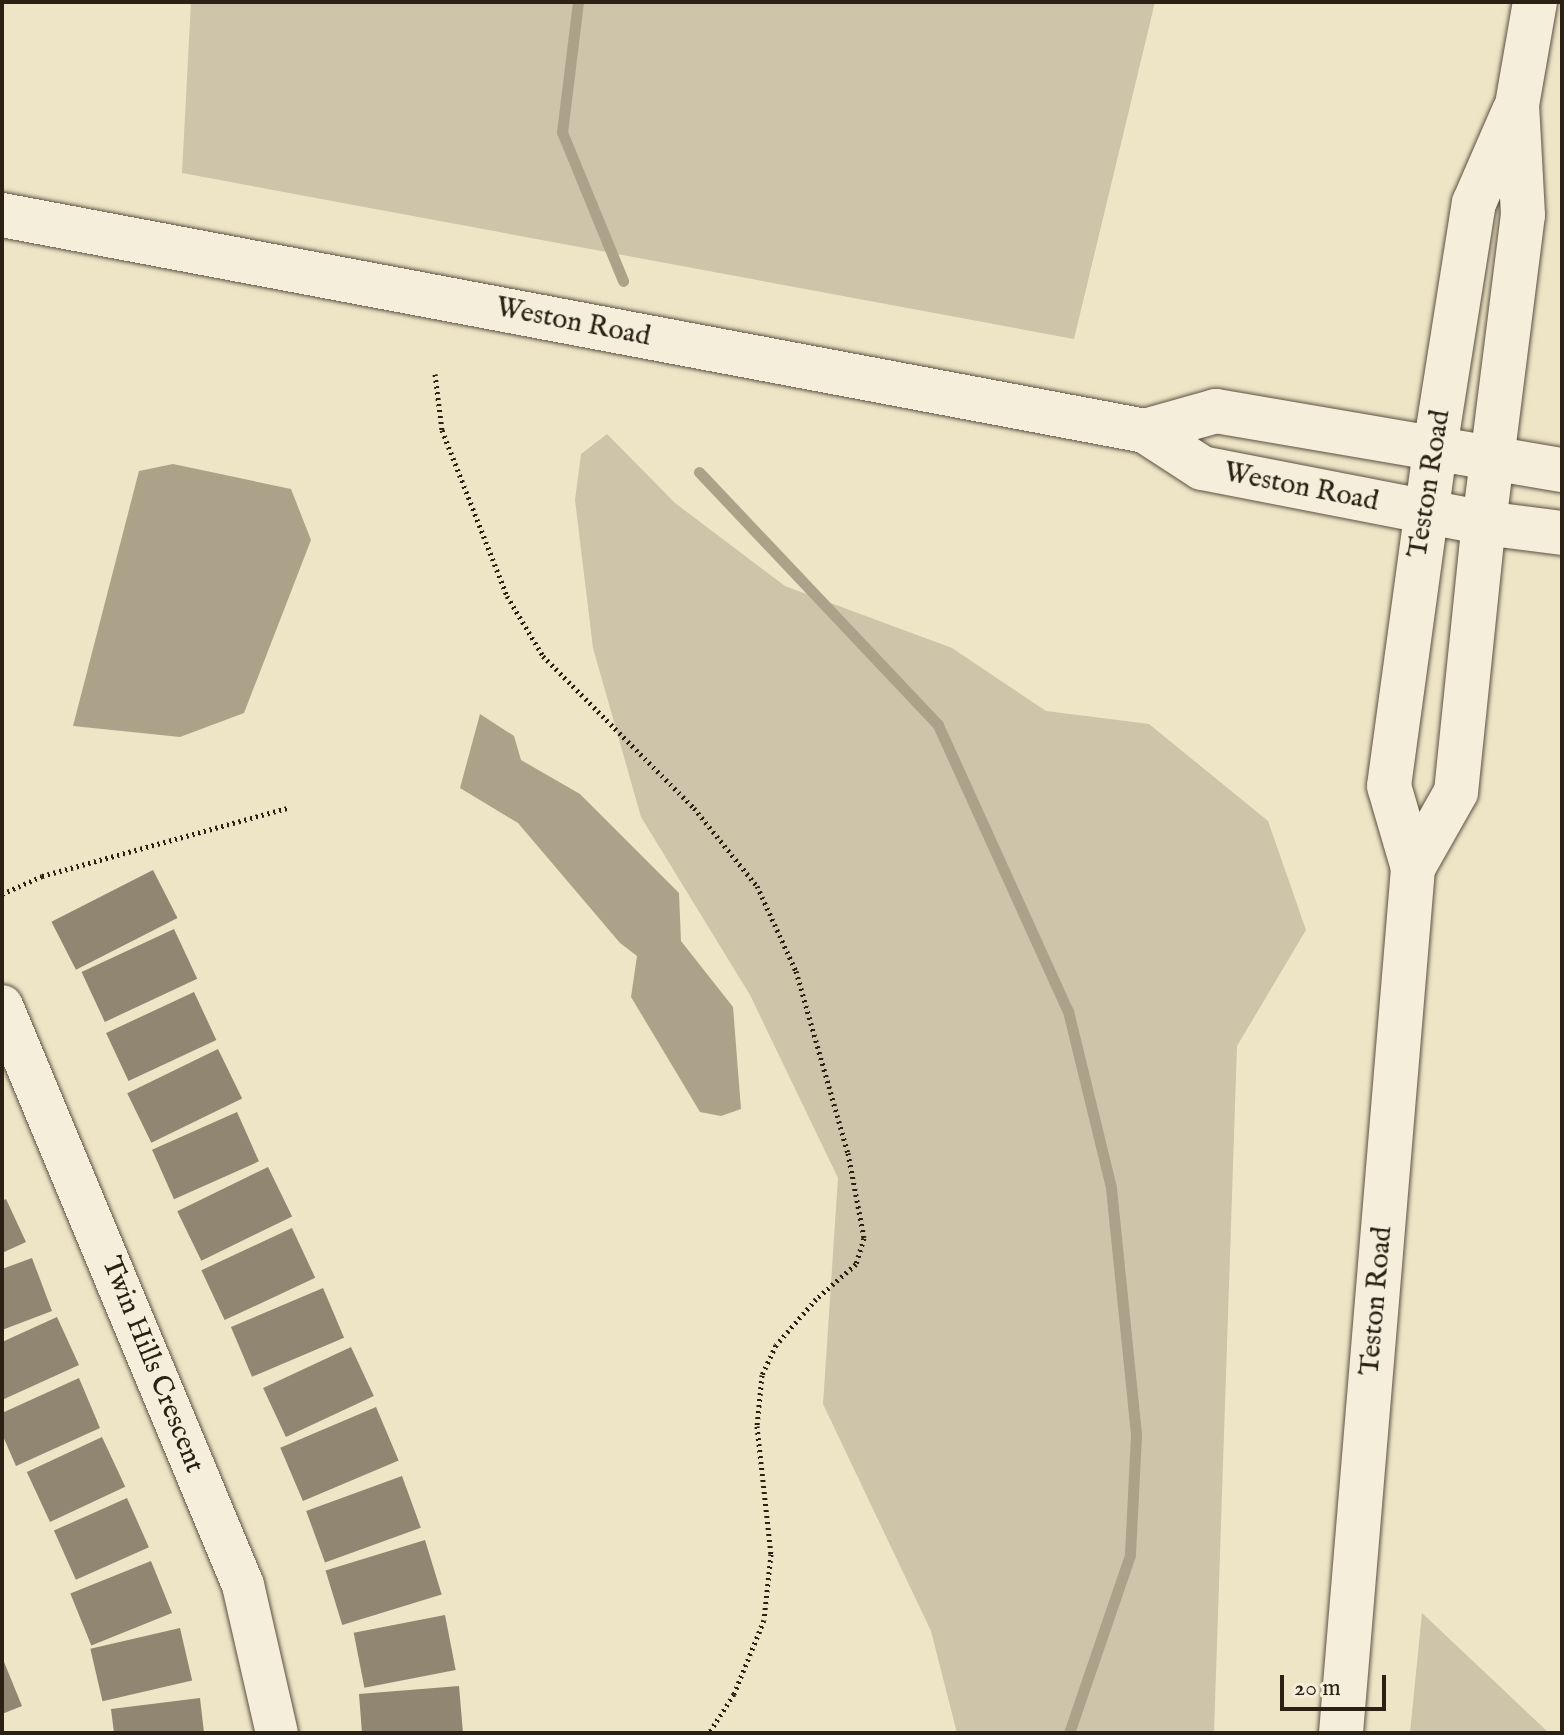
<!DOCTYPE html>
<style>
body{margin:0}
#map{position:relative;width:1564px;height:1735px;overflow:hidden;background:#eee5c7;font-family:"IM FELL English",serif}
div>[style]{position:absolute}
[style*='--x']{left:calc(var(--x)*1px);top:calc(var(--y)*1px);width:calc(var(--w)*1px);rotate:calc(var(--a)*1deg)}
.green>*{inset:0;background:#cdc4a9}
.water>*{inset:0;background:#aca28a}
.stream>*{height:11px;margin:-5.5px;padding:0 5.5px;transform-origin:5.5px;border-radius:5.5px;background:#aca28a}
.building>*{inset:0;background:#918671;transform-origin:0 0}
.path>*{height:5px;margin-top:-2.5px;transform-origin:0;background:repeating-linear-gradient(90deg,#2c2014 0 2px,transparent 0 6px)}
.roads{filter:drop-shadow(0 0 2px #5c5141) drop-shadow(0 0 2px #5c5141)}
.minor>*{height:42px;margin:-21px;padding:0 21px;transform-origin:21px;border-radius:21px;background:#f4eedb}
.tertiary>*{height:44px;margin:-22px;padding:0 22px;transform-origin:22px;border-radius:22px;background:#f4eedb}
.secondary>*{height:44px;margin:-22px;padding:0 22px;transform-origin:22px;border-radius:22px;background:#f4eedb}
span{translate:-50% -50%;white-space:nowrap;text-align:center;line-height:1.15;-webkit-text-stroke:6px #f4eedb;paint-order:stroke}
.street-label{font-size:28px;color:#2c2014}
.frame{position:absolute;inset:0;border:4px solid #2c2014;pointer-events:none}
.scale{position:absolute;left:1280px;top:1675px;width:106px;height:36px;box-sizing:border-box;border:4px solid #2c2014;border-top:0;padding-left:10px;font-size:24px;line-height:28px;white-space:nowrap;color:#2c2014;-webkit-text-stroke:6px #f4eedb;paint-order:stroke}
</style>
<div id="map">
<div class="green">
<i style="clip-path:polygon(191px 2px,1155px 2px,1074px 339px,182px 173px)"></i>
<i style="clip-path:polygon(607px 434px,675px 503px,785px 586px,952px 648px,1046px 711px,1149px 724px,1268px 821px,1306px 930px,1237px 1046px,1214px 1733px,957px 1733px,931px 1631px,823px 1404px,838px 1178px,750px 995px,641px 817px,593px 648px,575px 500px,581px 454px)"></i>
<i style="clip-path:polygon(1422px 1613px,1549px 1733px,1410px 1733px)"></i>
</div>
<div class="water">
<i style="clip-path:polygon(173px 464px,291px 489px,311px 540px,244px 713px,180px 737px,73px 726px,139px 471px)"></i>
<i style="clip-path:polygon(480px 714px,514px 736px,521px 760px,580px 794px,679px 893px,681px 941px,733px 1007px,741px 1109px,721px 1116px,700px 1112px,631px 997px,637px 956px,620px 943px,518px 823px,460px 788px)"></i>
</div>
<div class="stream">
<i style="--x:578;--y:2;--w:131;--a:97"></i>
<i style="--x:562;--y:132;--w:161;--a:67.7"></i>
<i style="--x:699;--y:472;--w:348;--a:46.6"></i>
<i style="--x:938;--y:725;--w:314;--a:65.6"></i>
<i style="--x:1068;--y:1011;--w:182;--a:76.3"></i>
<i style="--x:1111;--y:1188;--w:248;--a:84.2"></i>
<i style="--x:1136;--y:1435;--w:120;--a:92.9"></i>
<i style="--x:1130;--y:1555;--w:188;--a:108.9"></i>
</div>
<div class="building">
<i style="left:153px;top:870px;width:54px;height:114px;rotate:63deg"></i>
<i style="left:174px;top:929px;width:55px;height:102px;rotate:65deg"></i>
<i style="left:194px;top:992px;width:53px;height:97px;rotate:65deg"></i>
<i style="left:218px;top:1049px;width:55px;height:101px;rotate:64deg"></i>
<i style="left:237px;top:1112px;width:54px;height:93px;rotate:66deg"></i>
<i style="left:268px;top:1167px;width:55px;height:101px;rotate:64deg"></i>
<i style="clip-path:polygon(6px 1199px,26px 1242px,2px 1253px,2px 1201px)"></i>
<i style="left:292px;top:1228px;width:55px;height:100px;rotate:65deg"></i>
<i style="clip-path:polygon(32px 1258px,52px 1311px,2px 1330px,2px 1269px)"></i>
<i style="left:323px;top:1288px;width:54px;height:100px;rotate:67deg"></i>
<i style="clip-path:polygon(57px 1317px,79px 1365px,2px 1400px,2px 1342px)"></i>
<i style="left:351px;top:1347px;width:54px;height:97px;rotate:65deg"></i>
<i style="clip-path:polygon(79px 1378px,100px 1428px,16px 1466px,2px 1434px,2px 1413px)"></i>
<i style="left:376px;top:1407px;width:58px;height:104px;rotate:67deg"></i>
<i style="left:102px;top:1437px;width:55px;height:83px;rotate:65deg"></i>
<i style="left:402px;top:1476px;width:55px;height:102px;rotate:70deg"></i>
<i style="left:127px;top:1498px;width:54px;height:80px;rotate:66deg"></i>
<i style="left:425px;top:1540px;width:57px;height:104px;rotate:73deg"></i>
<i style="left:151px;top:1561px;width:56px;height:87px;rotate:68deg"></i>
<i style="left:445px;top:1615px;width:56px;height:93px;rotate:79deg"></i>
<i style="left:180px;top:1628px;width:54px;height:92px;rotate:77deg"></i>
<i style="clip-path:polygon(2px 1657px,22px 1706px,2px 1714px)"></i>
<i style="clip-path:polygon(459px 1686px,463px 1733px,362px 1733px,359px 1694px)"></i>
<i style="clip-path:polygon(200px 1698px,204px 1733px,114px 1733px,111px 1709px)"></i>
</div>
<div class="path">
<i style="--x:435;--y:374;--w:56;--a:82.9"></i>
<i style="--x:442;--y:430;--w:178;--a:68.6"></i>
<i style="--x:507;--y:596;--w:70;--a:59"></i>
<i style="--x:543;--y:656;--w:214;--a:45.2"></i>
<i style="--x:694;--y:808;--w:100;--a:51.1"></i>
<i style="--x:757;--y:886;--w:94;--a:65.4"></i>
<i style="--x:796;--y:971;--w:189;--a:74.1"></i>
<i style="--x:848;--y:1153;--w:86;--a:79.3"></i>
<i style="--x:864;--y:1238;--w:27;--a:107"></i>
<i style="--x:856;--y:1264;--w:53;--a:138.8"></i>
<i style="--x:816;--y:1299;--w:61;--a:131"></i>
<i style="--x:776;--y:1345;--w:33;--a:115"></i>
<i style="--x:762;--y:1375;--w:51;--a:95.6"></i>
<i style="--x:757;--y:1426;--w:129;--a:83.8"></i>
<i style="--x:771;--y:1554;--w:66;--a:96.1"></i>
<i style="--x:764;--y:1620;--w:80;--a:112.1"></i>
<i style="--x:734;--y:1694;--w:46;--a:122.7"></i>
<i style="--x:2;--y:894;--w:44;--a:-24.2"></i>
<i style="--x:42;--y:876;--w:255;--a:-15.5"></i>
</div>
<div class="roads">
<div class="minor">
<i style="--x:2;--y:1006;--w:627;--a:67.4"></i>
<i style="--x:243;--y:1585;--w:152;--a:77.1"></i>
</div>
<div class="tertiary">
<i style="--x:1435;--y:448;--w:248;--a:-81"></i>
<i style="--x:1474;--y:203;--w:100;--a:-66.5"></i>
<i style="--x:1484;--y:523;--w:310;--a:-82.8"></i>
<i style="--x:1523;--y:215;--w:110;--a:-93.1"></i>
<i style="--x:1517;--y:105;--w:105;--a:-80.1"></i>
</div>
<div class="secondary">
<i style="--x:2;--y:215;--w:1163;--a:10.7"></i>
<i style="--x:1145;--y:431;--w:68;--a:33"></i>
<i style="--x:1202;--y:468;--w:287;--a:11"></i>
<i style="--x:1484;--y:523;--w:79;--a:7.3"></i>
<i style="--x:1145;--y:431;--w:74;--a:-15.7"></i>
<i style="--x:1216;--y:411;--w:351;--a:9.7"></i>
<i style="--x:1413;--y:868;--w:87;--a:-60.5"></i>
<i style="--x:1456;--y:792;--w:270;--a:-84.1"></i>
<i style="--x:1341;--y:1733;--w:868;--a:-85.24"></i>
<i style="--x:1413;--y:868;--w:85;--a:-106.3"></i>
<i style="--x:1389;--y:786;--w:341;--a:-82.2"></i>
</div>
</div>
<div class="street-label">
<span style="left:573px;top:323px;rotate:11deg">Weston Road</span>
<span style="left:1430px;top:484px;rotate:-81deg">Teston Road</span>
<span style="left:1301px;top:488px;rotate:11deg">Weston Road</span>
<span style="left:1377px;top:1301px;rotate:-85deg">Teston Road</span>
<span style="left:152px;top:1365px;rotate:68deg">Twin Hills Crescent</span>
</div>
<div class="frame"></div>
<div class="scale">20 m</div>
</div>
